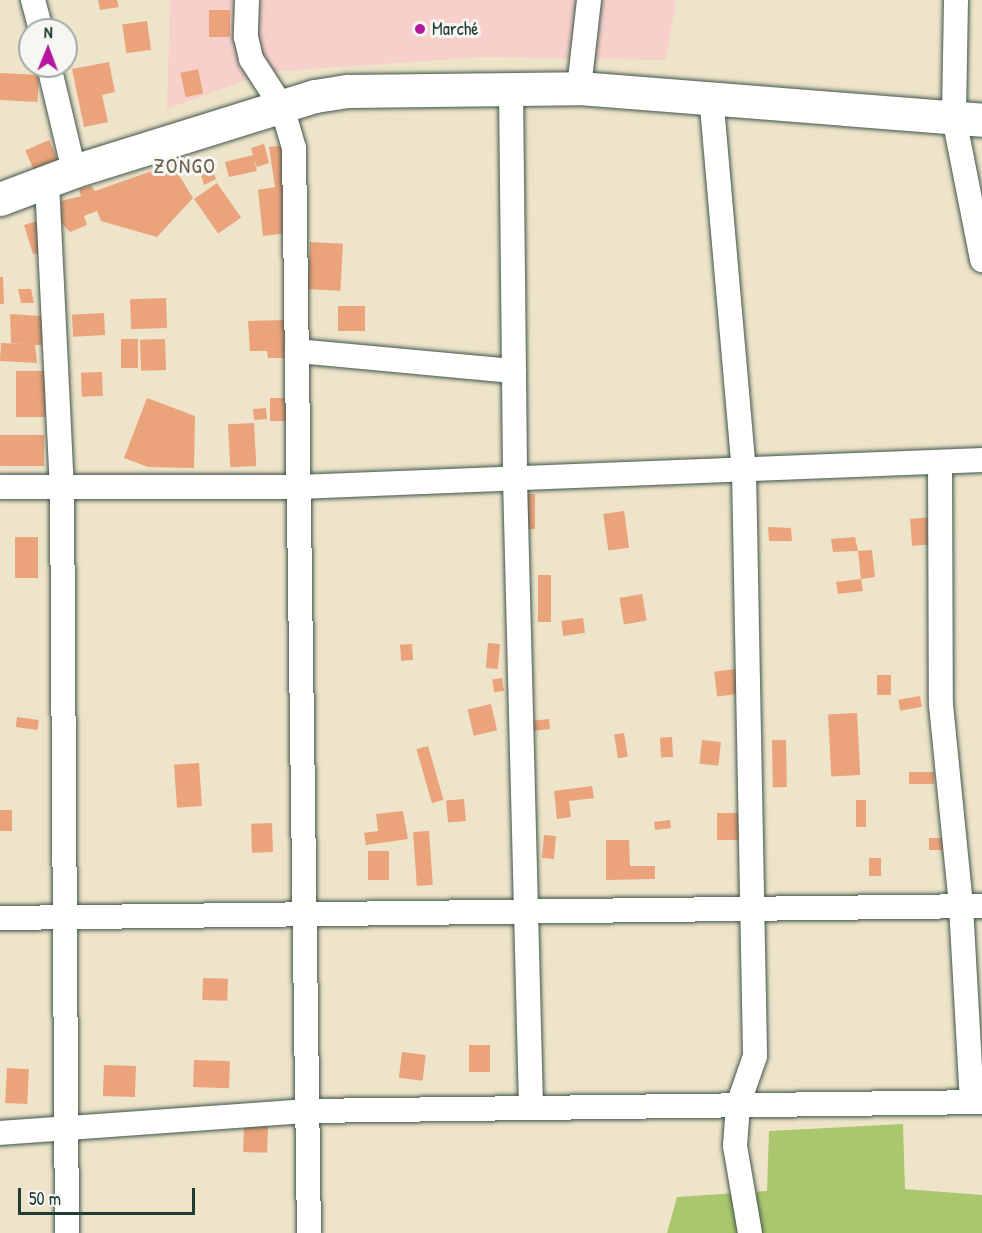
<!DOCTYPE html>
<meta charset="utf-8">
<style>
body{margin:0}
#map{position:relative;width:982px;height:1233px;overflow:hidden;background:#eee4ca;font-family:"Patrick Hand",sans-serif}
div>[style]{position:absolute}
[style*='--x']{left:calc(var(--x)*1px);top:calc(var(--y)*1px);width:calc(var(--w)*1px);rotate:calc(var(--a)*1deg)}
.built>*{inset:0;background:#f7d0cb}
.green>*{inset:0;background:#aac76d}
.building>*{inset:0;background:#eba37b;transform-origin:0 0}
.roads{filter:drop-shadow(0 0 2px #3e564a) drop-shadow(0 0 2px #3e564a)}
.minor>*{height:24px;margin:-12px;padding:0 12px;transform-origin:12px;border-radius:12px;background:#fff}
.primary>*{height:33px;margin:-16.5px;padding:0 16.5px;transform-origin:16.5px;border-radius:16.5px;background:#fff}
.dots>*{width:16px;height:16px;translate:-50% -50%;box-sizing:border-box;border:3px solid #f6f6f2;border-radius:50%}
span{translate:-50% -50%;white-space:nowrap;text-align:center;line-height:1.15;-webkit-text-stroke:6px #f6f6f2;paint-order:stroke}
.poi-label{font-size:18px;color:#1f3d34}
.left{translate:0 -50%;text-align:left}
.quarter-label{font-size:21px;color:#66614d;letter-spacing:1.5px}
.north{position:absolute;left:18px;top:18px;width:60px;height:60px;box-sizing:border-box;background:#f6f6f2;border:2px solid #a0aca6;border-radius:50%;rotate:1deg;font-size:16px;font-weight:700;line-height:24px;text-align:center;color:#1f3d34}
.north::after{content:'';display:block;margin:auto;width:21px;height:27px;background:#b5179e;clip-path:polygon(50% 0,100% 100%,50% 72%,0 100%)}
.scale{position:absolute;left:18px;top:1188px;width:177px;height:27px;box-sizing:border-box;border:3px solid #1f3d34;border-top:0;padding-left:8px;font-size:18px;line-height:21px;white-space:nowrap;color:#1f3d34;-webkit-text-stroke:4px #f6f6f2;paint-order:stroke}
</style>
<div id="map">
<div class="built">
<i style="clip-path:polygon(170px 0,676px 0,666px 60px,483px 57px,269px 72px,167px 109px)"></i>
</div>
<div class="green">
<i style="clip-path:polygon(903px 1124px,905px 1189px,982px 1195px,982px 1233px,667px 1233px,677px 1197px,767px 1191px,769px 1131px)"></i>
</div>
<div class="building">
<i style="clip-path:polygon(98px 0,117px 0,119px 7px,100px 10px)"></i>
<i style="left:209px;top:10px;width:21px;height:27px"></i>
<i style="left:147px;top:21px;width:29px;height:25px;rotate:82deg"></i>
<i style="clip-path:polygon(109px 62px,115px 92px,102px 95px,108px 122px,84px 127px,72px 69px)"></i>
<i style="left:198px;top:69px;width:25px;height:18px;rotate:78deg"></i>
<i style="left:0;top:73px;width:39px;height:27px;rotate:3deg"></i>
<i style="left:49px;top:140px;width:24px;height:26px;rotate:66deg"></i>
<i style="clip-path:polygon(264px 144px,269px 163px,257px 167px,254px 160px,257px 171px,229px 177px,225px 162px,253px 155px,251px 148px)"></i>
<i style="clip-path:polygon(286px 145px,287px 233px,263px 236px,258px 190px,275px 187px,269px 147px)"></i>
<i style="clip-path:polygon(210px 163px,216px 179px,204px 185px,198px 165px)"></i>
<i style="clip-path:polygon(172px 164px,193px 198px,157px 237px,101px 221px,97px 211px,84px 216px,87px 225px,70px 232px,60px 221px,61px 201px,81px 196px,79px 189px,91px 186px,95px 191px)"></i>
<i style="left:217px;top:183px;width:42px;height:28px;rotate:55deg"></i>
<i style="clip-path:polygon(45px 219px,49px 253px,33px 254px,24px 225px)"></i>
<i style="left:310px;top:242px;width:33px;height:47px;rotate:3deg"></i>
<i style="clip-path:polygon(0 277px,3px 277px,4px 304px,0 304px)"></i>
<i style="clip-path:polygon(18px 289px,31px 289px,34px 303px,21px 303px)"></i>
<i style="left:166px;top:298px;width:30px;height:36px;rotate:88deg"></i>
<i style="left:338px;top:306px;width:27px;height:25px"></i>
<i style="left:104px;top:313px;width:22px;height:32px;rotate:87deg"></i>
<i style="clip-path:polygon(10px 314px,42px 316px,42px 345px,35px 345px,37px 363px,0 361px,1px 343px,25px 344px,11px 343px)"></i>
<i style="clip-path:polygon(289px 320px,289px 358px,268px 358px,267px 351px,250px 351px,248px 321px)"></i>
<i style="left:121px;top:339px;width:17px;height:29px"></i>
<i style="left:165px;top:339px;width:31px;height:25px;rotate:88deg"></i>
<i style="left:16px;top:371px;width:29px;height:46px"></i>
<i style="left:102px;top:372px;width:24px;height:21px;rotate:88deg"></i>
<i style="clip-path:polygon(147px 398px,195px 416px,194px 468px,148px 467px,124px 458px)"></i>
<i style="left:290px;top:398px;width:23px;height:20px;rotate:90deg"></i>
<i style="left:266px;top:408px;width:11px;height:13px;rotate:85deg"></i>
<i style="left:254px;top:423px;width:43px;height:26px;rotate:87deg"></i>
<i style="left:0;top:435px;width:44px;height:31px"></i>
<i style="left:523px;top:494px;width:12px;height:35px"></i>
<i style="left:624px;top:511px;width:37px;height:21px;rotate:82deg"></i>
<i style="left:935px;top:517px;width:27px;height:25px;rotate:86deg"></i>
<i style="clip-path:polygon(768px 527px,791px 528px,792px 541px,769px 541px)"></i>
<i style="left:38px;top:537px;width:41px;height:23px;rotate:90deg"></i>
<i style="clip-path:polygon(855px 537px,858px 551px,872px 550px,875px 577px,861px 579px,863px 591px,838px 594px,836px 582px,861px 579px,858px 551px,833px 552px,831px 539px)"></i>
<i style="left:538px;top:575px;width:13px;height:47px"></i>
<i style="left:642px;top:594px;width:27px;height:23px;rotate:80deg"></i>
<i style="left:583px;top:618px;width:15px;height:22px;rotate:82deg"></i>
<i style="left:488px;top:643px;width:12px;height:25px;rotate:5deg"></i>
<i style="left:412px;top:644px;width:16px;height:12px;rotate:86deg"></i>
<i style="left:736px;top:669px;width:25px;height:22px;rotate:83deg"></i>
<i style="left:877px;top:675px;width:14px;height:20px"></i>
<i style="left:502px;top:678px;width:13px;height:10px;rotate:81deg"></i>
<i style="left:920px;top:696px;width:11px;height:22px;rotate:80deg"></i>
<i style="left:491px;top:704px;width:27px;height:24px;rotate:77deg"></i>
<i style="left:857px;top:713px;width:62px;height:29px;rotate:87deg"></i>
<i style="left:17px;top:717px;width:22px;height:10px;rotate:8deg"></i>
<i style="left:549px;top:719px;width:10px;height:24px;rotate:84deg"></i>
<i style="left:624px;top:733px;width:24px;height:10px;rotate:81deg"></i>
<i style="left:672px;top:737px;width:20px;height:12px;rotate:87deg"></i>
<i style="left:702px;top:740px;width:19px;height:24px;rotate:6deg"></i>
<i style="left:786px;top:740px;width:47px;height:14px;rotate:89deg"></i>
<i style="left:428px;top:746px;width:56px;height:12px;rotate:74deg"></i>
<i style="left:199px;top:763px;width:43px;height:25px;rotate:86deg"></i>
<i style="left:934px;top:772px;width:12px;height:25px;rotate:90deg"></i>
<i style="clip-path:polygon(592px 786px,594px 798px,569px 801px,571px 817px,557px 819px,554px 791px)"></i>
<i style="left:464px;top:799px;width:22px;height:18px;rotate:85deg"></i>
<i style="left:856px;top:800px;width:10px;height:27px"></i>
<i style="left:0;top:810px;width:12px;height:21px"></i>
<i style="clip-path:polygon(403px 811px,408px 839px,366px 845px,364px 833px,378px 831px,376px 814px)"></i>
<i style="left:717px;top:813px;width:23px;height:27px"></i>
<i style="left:670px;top:820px;width:8px;height:16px;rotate:83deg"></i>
<i style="left:272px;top:823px;width:29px;height:21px;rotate:88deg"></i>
<i style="left:429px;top:831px;width:54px;height:16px;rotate:86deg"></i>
<i style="left:544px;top:835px;width:12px;height:23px;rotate:5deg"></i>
<i style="left:951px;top:838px;width:12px;height:22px;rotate:90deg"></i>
<i style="clip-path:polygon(606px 840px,629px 840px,630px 866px,655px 866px,655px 879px,606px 880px)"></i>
<i style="left:368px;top:851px;width:21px;height:29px"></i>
<i style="left:869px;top:858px;width:12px;height:18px"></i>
<i style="left:203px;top:978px;width:25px;height:22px;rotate:2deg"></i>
<i style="left:469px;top:1045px;width:21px;height:27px"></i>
<i style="left:402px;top:1052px;width:24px;height:26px;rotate:7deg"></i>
<i style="left:194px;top:1060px;width:36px;height:27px;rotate:2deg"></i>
<i style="left:104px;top:1065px;width:32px;height:31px;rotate:2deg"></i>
<i style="left:7px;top:1068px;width:22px;height:35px;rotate:3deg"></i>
<i style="left:244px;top:1125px;width:24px;height:27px;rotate:2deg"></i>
</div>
<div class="roads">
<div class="minor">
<i style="--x:33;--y:0;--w:31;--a:75"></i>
<i style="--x:247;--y:0;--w:37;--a:92"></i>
<i style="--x:246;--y:37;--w:23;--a:77"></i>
<i style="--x:251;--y:59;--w:57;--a:57.1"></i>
<i style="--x:282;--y:107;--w:43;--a:73.7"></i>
<i style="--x:294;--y:148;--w:1085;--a:89.21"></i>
<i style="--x:956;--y:0;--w:118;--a:91"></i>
<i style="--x:954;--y:118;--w:145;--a:78.8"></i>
<i style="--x:49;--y:66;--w:108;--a:76.6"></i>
<i style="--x:511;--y:87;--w:392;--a:89.4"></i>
<i style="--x:515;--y:479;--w:629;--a:88.54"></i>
<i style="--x:579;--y:88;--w:89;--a:-83.5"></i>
<i style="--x:711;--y:95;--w:376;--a:85"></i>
<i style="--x:744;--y:470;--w:586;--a:88.92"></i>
<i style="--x:755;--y:1056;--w:52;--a:109.1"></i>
<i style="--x:738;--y:1105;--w:41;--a:94.2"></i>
<i style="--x:735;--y:1146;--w:88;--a:80.2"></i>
<i style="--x:47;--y:183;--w:304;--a:87.2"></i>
<i style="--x:62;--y:487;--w:746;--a:89.62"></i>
<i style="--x:297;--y:351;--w:218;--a:5.3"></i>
<i style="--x:940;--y:462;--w:243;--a:89.8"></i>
<i style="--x:941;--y:705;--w:202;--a:84.3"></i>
<i style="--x:961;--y:906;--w:196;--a:86.8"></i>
<i style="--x:0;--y:487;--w:298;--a:0"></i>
<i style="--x:298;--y:487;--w:685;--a:-2.26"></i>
<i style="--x:0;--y:918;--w:982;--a:-0.7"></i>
<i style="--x:0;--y:1133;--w:308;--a:-4.1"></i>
<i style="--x:307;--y:1111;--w:675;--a:-0.76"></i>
</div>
<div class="primary">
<i style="--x:0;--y:199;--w:79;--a:-20.7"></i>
<i style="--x:74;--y:171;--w:252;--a:-17.3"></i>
<i style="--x:315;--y:96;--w:33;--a:-9"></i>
<i style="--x:348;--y:91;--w:231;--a:-0.7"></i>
<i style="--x:579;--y:88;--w:404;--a:4.5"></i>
</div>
</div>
<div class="dots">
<i style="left:420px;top:29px;background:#b5179e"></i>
</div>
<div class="poi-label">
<span class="left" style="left:432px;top:29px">Marché</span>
</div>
<div class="quarter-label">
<span style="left:185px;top:166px">ZONGO</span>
</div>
<div class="north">N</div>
<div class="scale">50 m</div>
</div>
